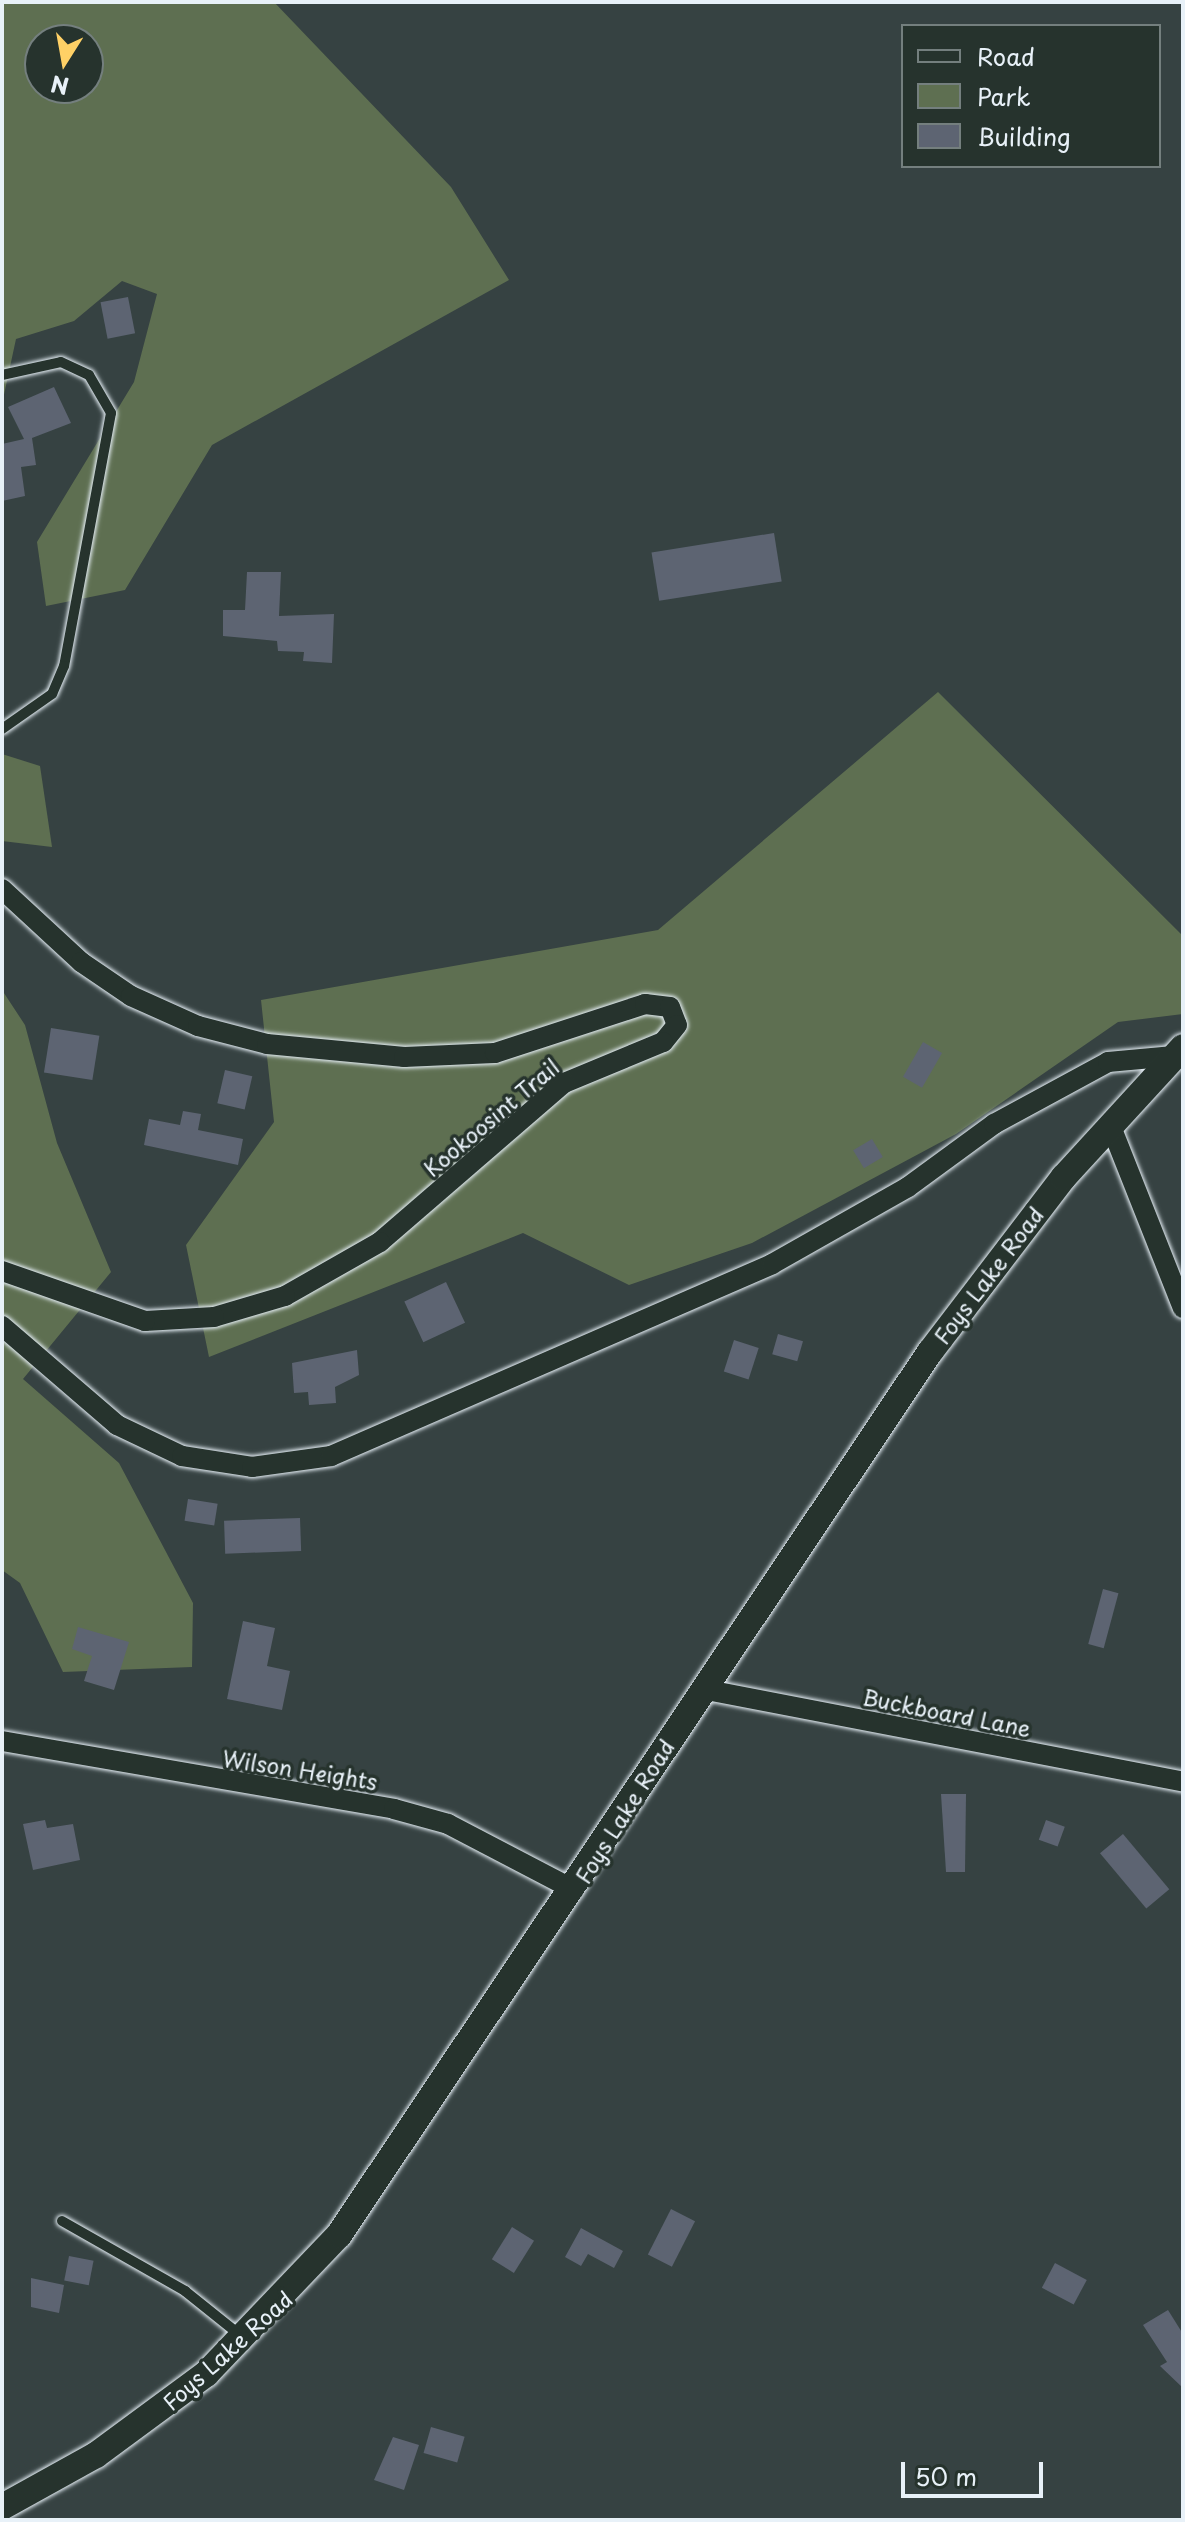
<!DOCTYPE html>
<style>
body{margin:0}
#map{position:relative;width:1185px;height:2522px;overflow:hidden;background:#364242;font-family:"Playpen Sans",sans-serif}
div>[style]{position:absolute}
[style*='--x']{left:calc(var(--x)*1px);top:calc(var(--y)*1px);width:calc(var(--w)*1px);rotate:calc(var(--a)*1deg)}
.green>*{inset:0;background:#5e6f51}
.building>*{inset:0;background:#5d6472;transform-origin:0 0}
.roads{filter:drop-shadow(0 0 2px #e8f1f8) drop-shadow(0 0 2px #e8f1f8)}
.service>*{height:10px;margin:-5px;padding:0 5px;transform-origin:5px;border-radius:5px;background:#26332d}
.minor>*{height:20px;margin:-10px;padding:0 10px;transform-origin:10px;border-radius:10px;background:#26332d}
.tertiary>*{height:26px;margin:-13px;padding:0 13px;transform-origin:13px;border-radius:13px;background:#26332d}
span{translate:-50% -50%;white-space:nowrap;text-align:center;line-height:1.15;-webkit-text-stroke:7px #26332d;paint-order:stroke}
.street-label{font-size:22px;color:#e8f1f8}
.frame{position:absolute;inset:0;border:4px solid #e8f1f8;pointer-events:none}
.legend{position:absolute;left:901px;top:24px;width:260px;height:144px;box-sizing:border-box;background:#26332d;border:2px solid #747f7e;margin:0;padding:10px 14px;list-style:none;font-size:24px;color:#e8f1f8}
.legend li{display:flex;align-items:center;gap:16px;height:40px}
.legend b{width:40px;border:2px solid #747f7e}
.north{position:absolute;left:24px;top:24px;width:80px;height:80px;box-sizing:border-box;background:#26332d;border:2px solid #747f7e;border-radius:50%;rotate:191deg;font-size:22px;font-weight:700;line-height:32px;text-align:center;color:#e8f1f8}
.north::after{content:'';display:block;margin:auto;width:28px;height:36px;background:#ffd166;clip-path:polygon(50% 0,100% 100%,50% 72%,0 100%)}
.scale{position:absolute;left:901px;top:2462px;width:142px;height:36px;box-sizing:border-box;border:4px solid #e8f1f8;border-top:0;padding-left:10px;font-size:24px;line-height:28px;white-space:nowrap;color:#e8f1f8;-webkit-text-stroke:6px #26332d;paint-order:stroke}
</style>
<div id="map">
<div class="green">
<i style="clip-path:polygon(evenodd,2px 2px,274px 2px,451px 187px,509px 280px,212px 445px,125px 590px,46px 606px,37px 542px,134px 382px,157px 294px,122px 281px,74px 321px,16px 339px,2px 404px,2px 2px,40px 40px,88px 40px,88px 88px,40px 88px,40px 40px)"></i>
<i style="clip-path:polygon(938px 692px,1183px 936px,1183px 1014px,1118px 1022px,956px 1134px,752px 1243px,629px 1285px,523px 1233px,209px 1357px,186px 1245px,274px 1122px,261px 1000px,658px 930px)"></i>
<i style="clip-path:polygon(2px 754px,40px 766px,52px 847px,2px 841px)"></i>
<i style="clip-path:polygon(2px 990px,25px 1025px,57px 1143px,111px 1272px,23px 1379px,119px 1463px,193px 1603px,192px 1667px,63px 1672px,20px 1583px,2px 1570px)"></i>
</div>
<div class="building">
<i style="left:128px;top:297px;width:37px;height:28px;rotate:79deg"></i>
<i style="clip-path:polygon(54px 387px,71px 423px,32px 438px,36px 465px,21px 467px,25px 496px,2px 501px,2px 444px,24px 439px,8px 407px)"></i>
<i style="left:774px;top:533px;width:49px;height:124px;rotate:81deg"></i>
<i style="clip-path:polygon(247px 572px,281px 572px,279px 616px,334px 614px,332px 663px,303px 661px,304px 652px,278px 651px,277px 641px,223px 636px,223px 610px,245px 610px)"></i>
<i style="left:51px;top:1028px;width:49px;height:45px;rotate:9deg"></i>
<i style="left:923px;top:1042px;width:22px;height:40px;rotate:30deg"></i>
<i style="left:225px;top:1070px;width:28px;height:34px;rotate:13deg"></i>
<i style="clip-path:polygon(183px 1111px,201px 1114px,198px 1130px,243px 1139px,238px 1165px,144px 1145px,149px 1119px,180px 1125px)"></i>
<i style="left:872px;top:1139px;width:21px;height:22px;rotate:59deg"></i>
<i style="left:446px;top:1282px;width:45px;height:46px;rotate:65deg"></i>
<i style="left:778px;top:1334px;width:26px;height:21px;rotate:16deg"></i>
<i style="left:734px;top:1340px;width:26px;height:33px;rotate:18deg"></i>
<i style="clip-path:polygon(357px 1350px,359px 1375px,335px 1387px,336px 1403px,309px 1405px,308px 1392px,294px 1393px,292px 1363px)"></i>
<i style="left:188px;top:1499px;width:30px;height:22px;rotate:9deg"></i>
<i style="left:300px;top:1518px;width:33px;height:76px;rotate:88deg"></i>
<i style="left:1103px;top:1589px;width:16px;height:57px;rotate:15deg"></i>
<i style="clip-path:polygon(243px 1621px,275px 1628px,267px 1666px,290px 1671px,282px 1710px,227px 1699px)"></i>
<i style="clip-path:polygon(78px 1627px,129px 1642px,114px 1690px,84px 1681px,92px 1656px,72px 1649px)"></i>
<i style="clip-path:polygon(941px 1794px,966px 1794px,965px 1872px,946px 1872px)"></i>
<i style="clip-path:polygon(45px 1820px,47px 1828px,73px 1824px,80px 1860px,33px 1870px,23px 1824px)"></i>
<i style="left:1046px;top:1820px;width:20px;height:21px;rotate:20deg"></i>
<i style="left:1123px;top:1834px;width:72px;height:30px;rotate:50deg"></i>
<i style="left:671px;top:2209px;width:27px;height:51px;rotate:27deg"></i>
<i style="left:512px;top:2227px;width:26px;height:38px;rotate:32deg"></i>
<i style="clip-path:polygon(581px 2228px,623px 2251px,614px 2268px,588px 2254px,581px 2266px,565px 2257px)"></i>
<i style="left:69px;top:2256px;width:25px;height:25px;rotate:11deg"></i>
<i style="left:1055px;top:2263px;width:36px;height:28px;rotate:28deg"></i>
<i style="clip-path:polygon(31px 2278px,64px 2285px,59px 2313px,31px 2307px)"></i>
<i style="clip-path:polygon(1168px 2310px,1183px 2334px,1183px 2388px,1160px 2366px,1167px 2362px,1143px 2325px)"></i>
<i style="left:431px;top:2427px;width:35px;height:27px;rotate:16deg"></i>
<i style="clip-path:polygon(393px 2437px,419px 2445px,404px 2490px,374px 2480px)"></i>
</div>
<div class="roads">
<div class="service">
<i style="--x:2;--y:375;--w:60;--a:-12.4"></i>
<i style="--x:61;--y:362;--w:31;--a:25"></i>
<i style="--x:89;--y:375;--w:44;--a:59.9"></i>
<i style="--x:111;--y:413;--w:257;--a:100.5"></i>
<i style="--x:64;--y:666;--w:30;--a:113"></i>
<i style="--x:52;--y:694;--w:61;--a:145"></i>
<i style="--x:62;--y:2221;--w:142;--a:29.6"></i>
<i style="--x:185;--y:2291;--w:70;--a:38.7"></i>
</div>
<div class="minor">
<i style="--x:2;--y:889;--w:108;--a:42.7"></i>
<i style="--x:81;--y:962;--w:60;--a:34.2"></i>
<i style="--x:131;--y:996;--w:73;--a:24.1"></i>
<i style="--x:198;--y:1026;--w:71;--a:14.6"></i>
<i style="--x:267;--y:1044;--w:138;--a:5.4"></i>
<i style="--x:404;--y:1057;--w:91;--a:-2.5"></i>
<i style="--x:495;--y:1053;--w:158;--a:-18.1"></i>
<i style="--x:645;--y:1004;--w:25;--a:7"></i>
<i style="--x:670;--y:1007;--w:19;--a:69"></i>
<i style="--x:677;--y:1025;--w:22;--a:129"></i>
<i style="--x:663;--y:1042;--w:107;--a:157.5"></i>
<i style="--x:564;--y:1083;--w:243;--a:139.2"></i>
<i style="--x:380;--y:1242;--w:109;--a:150.4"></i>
<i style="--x:285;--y:1296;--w:74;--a:163.5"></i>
<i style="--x:214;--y:1317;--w:69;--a:176.7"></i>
<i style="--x:145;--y:1321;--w:151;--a:-160.7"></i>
<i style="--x:1110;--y:1124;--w:198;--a:68.4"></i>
<i style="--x:2;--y:1326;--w:152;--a:40.7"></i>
<i style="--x:117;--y:1425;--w:72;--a:25.5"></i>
<i style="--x:182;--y:1456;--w:71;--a:8.9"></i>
<i style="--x:252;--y:1467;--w:80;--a:-7.9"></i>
<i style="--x:331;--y:1456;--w:481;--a:-23.5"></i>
<i style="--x:772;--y:1264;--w:156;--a:-29.5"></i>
<i style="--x:908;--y:1187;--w:107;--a:-36.2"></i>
<i style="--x:994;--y:1124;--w:130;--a:-28.5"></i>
<i style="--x:1108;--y:1062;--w:66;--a:-5.2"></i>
<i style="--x:702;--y:1689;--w:490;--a:10.9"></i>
<i style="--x:2;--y:1741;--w:398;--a:9.8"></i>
<i style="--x:394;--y:1809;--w:56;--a:15.5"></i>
<i style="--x:448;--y:1824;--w:142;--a:27.6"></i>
</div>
<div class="tertiary">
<i style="--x:2;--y:2507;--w:107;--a:-29"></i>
<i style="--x:96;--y:2455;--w:137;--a:-36.4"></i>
<i style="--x:206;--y:2374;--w:192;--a:-46.3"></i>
<i style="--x:339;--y:2235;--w:1063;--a:-56.21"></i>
<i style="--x:930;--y:1352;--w:220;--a:-52.6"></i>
<i style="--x:1064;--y:1177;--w:176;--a:-47.5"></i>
</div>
</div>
<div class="street-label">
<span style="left:491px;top:1117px;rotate:-40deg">Kookoosint Trail</span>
<span style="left:988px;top:1275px;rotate:-53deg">Foys Lake Road</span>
<span style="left:947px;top:1712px;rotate:11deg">Buckboard Lane</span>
<span style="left:300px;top:1769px;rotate:9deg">Wilson Heights</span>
<span style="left:624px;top:1811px;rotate:-58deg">Foys Lake Road</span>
<span style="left:227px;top:2350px;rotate:-42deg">Foys Lake Road</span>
</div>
<div class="frame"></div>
<ul class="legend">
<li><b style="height:10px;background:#26332d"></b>Road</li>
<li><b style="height:22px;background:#5e6f51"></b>Park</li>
<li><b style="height:22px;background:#5d6472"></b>Building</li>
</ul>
<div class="north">N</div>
<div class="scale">50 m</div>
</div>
